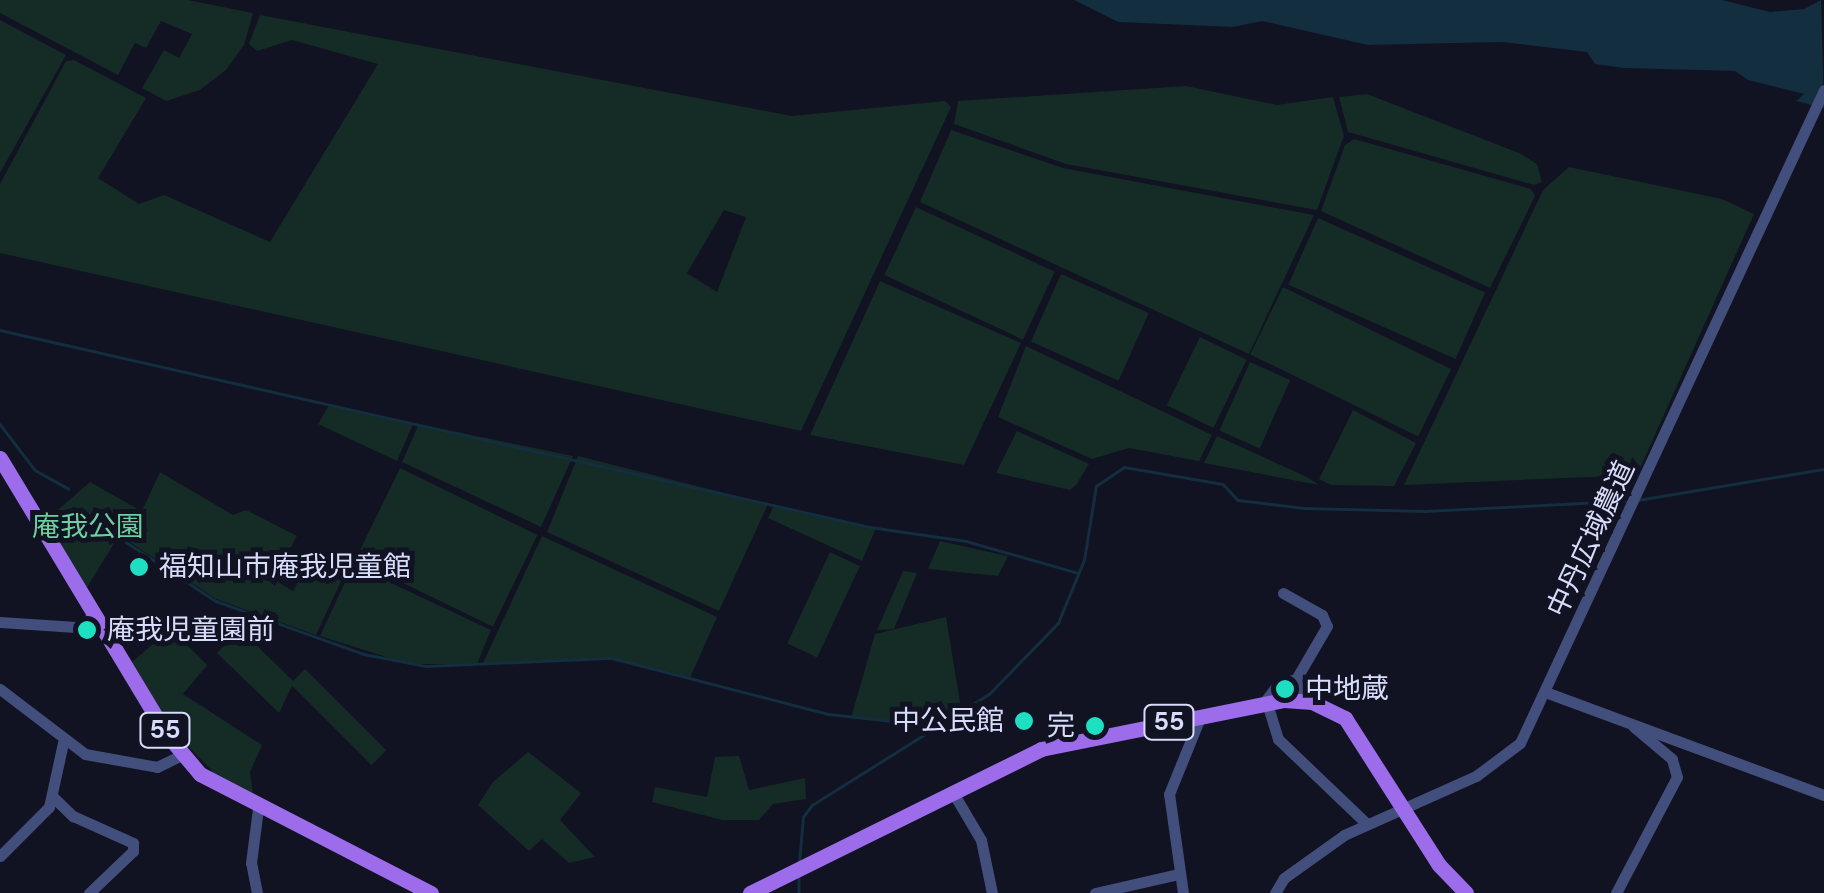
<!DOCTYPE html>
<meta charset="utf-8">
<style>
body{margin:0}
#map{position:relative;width:1824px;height:893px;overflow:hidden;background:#111222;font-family:"DM Sans","Noto Sans JP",sans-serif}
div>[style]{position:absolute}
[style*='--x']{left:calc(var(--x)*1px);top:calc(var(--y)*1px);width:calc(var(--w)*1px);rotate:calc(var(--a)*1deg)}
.green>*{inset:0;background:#152b25;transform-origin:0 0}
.water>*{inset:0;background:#122e3f}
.stream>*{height:2.5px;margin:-1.25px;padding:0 1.25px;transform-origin:1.25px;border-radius:1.25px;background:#122e3f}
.minor>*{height:11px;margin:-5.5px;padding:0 5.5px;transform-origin:5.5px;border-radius:5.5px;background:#424e7b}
.major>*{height:15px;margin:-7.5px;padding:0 7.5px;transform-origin:7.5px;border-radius:7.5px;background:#9c6ceb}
.dots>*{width:28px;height:28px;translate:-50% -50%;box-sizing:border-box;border:5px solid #111222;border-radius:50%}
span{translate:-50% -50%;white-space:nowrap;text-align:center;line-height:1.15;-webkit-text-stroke:10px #111222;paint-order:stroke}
.shield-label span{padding:2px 8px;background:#111222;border:2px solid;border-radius:8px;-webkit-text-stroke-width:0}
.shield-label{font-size:25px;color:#d7dcfa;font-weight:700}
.park-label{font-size:28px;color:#6cd09e}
.street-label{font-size:28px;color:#d7dcfa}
.poi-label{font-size:28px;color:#d7dcfa}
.left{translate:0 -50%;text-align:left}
.right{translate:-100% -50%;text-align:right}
</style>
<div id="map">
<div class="green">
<i style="clip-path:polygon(0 0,188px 0,253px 13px,244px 45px,226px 70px,200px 90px,166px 101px,142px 88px,164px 50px,179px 58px,192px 34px,161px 21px,146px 48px,135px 43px,118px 75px,0 13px)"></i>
<i style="clip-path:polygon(evenodd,260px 15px,792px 116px,945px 101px,951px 107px,801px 431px,0 253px,0 184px,66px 61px,74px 60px,146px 98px,98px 178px,139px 204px,164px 195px,270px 242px,378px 64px,292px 40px,257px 51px,249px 44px,260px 15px,724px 210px,746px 217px,717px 292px,687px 273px,724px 210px)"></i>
<i style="clip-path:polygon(0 20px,66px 55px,0 173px)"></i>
<i style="clip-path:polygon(1186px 86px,1277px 105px,1333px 97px,1344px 136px,1317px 210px,1066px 164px,954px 124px,958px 101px)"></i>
<i style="clip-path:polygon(1367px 94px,1519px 153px,1537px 164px,1542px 182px,1534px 185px,1348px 132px,1339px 97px)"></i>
<i style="clip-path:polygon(951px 130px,1063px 168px,1314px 215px,1249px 354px,920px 202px)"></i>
<i style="clip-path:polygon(1354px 139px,1531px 189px,1535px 196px,1490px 288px,1321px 211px,1345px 145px)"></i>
<i style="clip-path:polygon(1569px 167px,1722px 199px,1754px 214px,1637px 475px,1404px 485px,1543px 190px)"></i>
<i style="left:916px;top:207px;width:153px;height:75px;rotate:25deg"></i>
<i style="left:1318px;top:218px;width:183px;height:73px;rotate:24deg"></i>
<i style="left:1061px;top:274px;width:96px;height:74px;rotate:24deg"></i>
<i style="clip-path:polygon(880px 281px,1021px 343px,964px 465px,810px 435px)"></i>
<i style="left:1283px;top:287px;width:187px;height:75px;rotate:26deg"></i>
<i style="left:1200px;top:337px;width:52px;height:76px;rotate:26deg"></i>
<i style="clip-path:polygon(1026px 346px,1212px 435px,1199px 461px,1129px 448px,1092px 459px,998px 417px)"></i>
<i style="left:1250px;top:362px;width:44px;height:75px;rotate:24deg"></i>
<i style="clip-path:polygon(329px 405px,413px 424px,397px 461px,318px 424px)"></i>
<i style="clip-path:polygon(1353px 410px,1416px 443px,1394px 486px,1331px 485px,1319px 479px)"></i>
<i style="clip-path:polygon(419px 424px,573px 456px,541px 527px,402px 462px)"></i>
<i style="clip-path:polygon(1017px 431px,1089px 464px,1076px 485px,1070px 490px,996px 473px)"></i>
<i style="clip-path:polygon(1217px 436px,1307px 477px,1319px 485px,1204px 463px)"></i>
<i style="clip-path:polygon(578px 456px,768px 504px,719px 611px,547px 532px)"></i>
<i style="left:400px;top:468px;width:153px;height:102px;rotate:26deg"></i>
<i style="clip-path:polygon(160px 472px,233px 515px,246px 510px,297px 536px,273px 579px,293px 591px,303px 573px,318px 581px,334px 554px,350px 562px,316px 635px,216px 599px,128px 541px)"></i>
<i style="clip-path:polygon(90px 482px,136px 508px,86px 589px,44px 522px)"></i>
<i style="clip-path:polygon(774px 505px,875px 528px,874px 533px,862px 561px,768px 518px)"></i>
<i style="clip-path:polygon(542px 536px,717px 617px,690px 678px,612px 658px,483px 663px)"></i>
<i style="clip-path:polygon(940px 541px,976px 549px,1008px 556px,998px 576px,928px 569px)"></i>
<i style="left:830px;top:552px;width:33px;height:101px;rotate:25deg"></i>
<i style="clip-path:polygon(353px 565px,491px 630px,477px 664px,408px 664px,320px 636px)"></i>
<i style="clip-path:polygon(903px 571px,917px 573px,894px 629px,877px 630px)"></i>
<i style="clip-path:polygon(946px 617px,960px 702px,930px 723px,851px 718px,875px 634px)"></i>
<i style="clip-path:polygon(171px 629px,207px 665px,183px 694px,262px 745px,250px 772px,253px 793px,217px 776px,175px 733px,132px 662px)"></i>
<i style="clip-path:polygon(240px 629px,294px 682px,279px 713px,217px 653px)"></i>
<i style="left:305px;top:669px;width:115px;height:21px;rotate:45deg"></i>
<i style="clip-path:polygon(528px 752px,581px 793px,560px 820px,595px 857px,569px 863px,542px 839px,529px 851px,478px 805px,493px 782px)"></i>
<i style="clip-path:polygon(739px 756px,749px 790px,805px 778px,806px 799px,773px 804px,759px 820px,722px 820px,652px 802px,655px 787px,707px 797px,715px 757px)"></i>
</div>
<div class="water">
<i style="clip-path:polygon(1074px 0,1722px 0,1770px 12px,1804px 9px,1821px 0,1824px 108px,1796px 101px,1804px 94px,1748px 80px,1735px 71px,1624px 68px,1595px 64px,1587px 52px,1502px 42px,1368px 45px,1262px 21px,1233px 27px,1118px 22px)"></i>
</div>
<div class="stream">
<i style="--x:0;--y:330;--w:892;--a:12.76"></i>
<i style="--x:870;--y:527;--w:97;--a:8.3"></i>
<i style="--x:966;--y:541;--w:116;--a:15.9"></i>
<i style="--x:0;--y:424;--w:58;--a:52.7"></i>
<i style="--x:35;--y:470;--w:38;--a:29"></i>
<i style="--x:1638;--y:500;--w:189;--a:-9.5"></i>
<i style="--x:123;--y:540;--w:111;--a:33.3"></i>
<i style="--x:216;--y:601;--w:157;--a:19.7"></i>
<i style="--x:364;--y:654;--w:63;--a:11"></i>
<i style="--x:426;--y:666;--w:186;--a:-2.5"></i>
<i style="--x:612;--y:658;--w:224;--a:14.5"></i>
<i style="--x:829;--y:714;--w:110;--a:6.3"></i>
<i style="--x:799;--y:862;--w:45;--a:-84.9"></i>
<i style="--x:803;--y:817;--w:15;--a:-53"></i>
<i style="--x:812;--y:805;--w:209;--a:-32.1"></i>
<i style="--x:989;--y:694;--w:99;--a:-45.8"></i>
<i style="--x:1058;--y:623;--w:68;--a:-67.6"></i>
<i style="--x:1084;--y:560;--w:75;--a:-80.8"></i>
<i style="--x:1096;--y:486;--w:34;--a:-34"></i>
<i style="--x:1124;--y:467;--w:100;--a:9.7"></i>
<i style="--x:1223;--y:484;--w:22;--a:47"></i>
<i style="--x:1238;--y:500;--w:66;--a:6.9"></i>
<i style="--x:1304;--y:508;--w:121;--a:1.4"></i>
<i style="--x:1425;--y:511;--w:200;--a:-2.9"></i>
<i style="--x:799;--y:875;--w:18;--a:90"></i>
</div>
<div class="minor">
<i style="--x:1283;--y:593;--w:45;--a:29.4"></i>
<i style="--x:1322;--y:615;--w:12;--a:66"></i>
<i style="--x:1327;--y:626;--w:61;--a:120.3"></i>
<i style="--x:1296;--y:679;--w:22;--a:77"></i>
<i style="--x:0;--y:622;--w:76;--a:3.8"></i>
<i style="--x:76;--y:627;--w:23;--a:-31"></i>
<i style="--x:1296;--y:679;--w:19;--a:164"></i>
<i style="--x:1278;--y:684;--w:20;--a:127"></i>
<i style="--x:1266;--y:700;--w:41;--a:72.9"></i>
<i style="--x:1278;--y:739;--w:123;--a:43.7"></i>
<i style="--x:0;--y:689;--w:107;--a:37.4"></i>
<i style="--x:85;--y:754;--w:73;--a:10.2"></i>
<i style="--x:157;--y:767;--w:28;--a:-26"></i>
<i style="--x:1548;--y:693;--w:294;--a:20.3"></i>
<i style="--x:952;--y:791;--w:57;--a:59.4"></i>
<i style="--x:981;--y:840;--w:54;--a:78.3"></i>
<i style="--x:53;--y:797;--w:28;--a:44"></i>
<i style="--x:73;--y:816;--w:66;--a:24.2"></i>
<i style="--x:133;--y:843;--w:8;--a:90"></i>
<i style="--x:133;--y:851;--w:61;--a:136.3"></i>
<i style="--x:0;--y:856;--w:69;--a:-45"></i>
<i style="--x:49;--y:807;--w:66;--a:-77.7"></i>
<i style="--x:257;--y:893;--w:31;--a:-101"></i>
<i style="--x:251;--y:863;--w:55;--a:-82.7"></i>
<i style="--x:1095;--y:893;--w:85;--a:-12.9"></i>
<i style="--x:1183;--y:893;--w:100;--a:-98"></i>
<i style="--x:1169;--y:794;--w:85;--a:-67.9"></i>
<i style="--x:1275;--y:893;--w:17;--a:-59"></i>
<i style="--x:1284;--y:878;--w:74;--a:-35.6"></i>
<i style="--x:1344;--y:835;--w:145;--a:-24.1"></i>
<i style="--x:1476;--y:776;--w:55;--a:-36.9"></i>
<i style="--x:1520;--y:743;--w:720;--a:-65.04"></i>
<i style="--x:1616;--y:893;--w:131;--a:-62.3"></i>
<i style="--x:1677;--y:777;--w:19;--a:-106"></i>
<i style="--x:1672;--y:759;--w:50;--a:-139.9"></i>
</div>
<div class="major">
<i style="--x:0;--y:458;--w:325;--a:58.9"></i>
<i style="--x:168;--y:736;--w:50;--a:49.9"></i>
<i style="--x:200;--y:774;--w:260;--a:27.3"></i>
<i style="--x:750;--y:893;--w:325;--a:-26.3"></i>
<i style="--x:1041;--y:749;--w:248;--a:-11.4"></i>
<i style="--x:1284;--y:700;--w:28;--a:4"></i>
<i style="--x:1312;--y:702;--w:37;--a:26"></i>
<i style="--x:1345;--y:718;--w:174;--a:57.4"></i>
<i style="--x:1439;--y:865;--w:39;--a:46"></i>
</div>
<div class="dots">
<i style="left:139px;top:567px;background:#1edfc2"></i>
<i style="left:87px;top:630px;background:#1edfc2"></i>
<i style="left:1285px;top:689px;background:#1edfc2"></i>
<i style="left:1024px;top:721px;background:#1edfc2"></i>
<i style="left:1095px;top:726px;background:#1edfc2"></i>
</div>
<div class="shield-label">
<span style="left:1169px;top:722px">55</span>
<span style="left:165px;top:730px">55</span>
</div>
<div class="park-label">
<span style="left:88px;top:527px">庵我公園</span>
</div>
<div class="street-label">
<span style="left:1591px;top:539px;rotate:-65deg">中丹広域農道</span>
</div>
<div class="poi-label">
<span class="left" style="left:159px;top:567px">福知山市庵我児童館</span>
<span class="left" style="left:107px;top:630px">庵我児童園前</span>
<span class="left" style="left:1305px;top:689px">中地蔵</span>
<span class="right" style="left:1004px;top:721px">中公民館</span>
<span class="right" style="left:1075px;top:726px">完</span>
</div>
</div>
